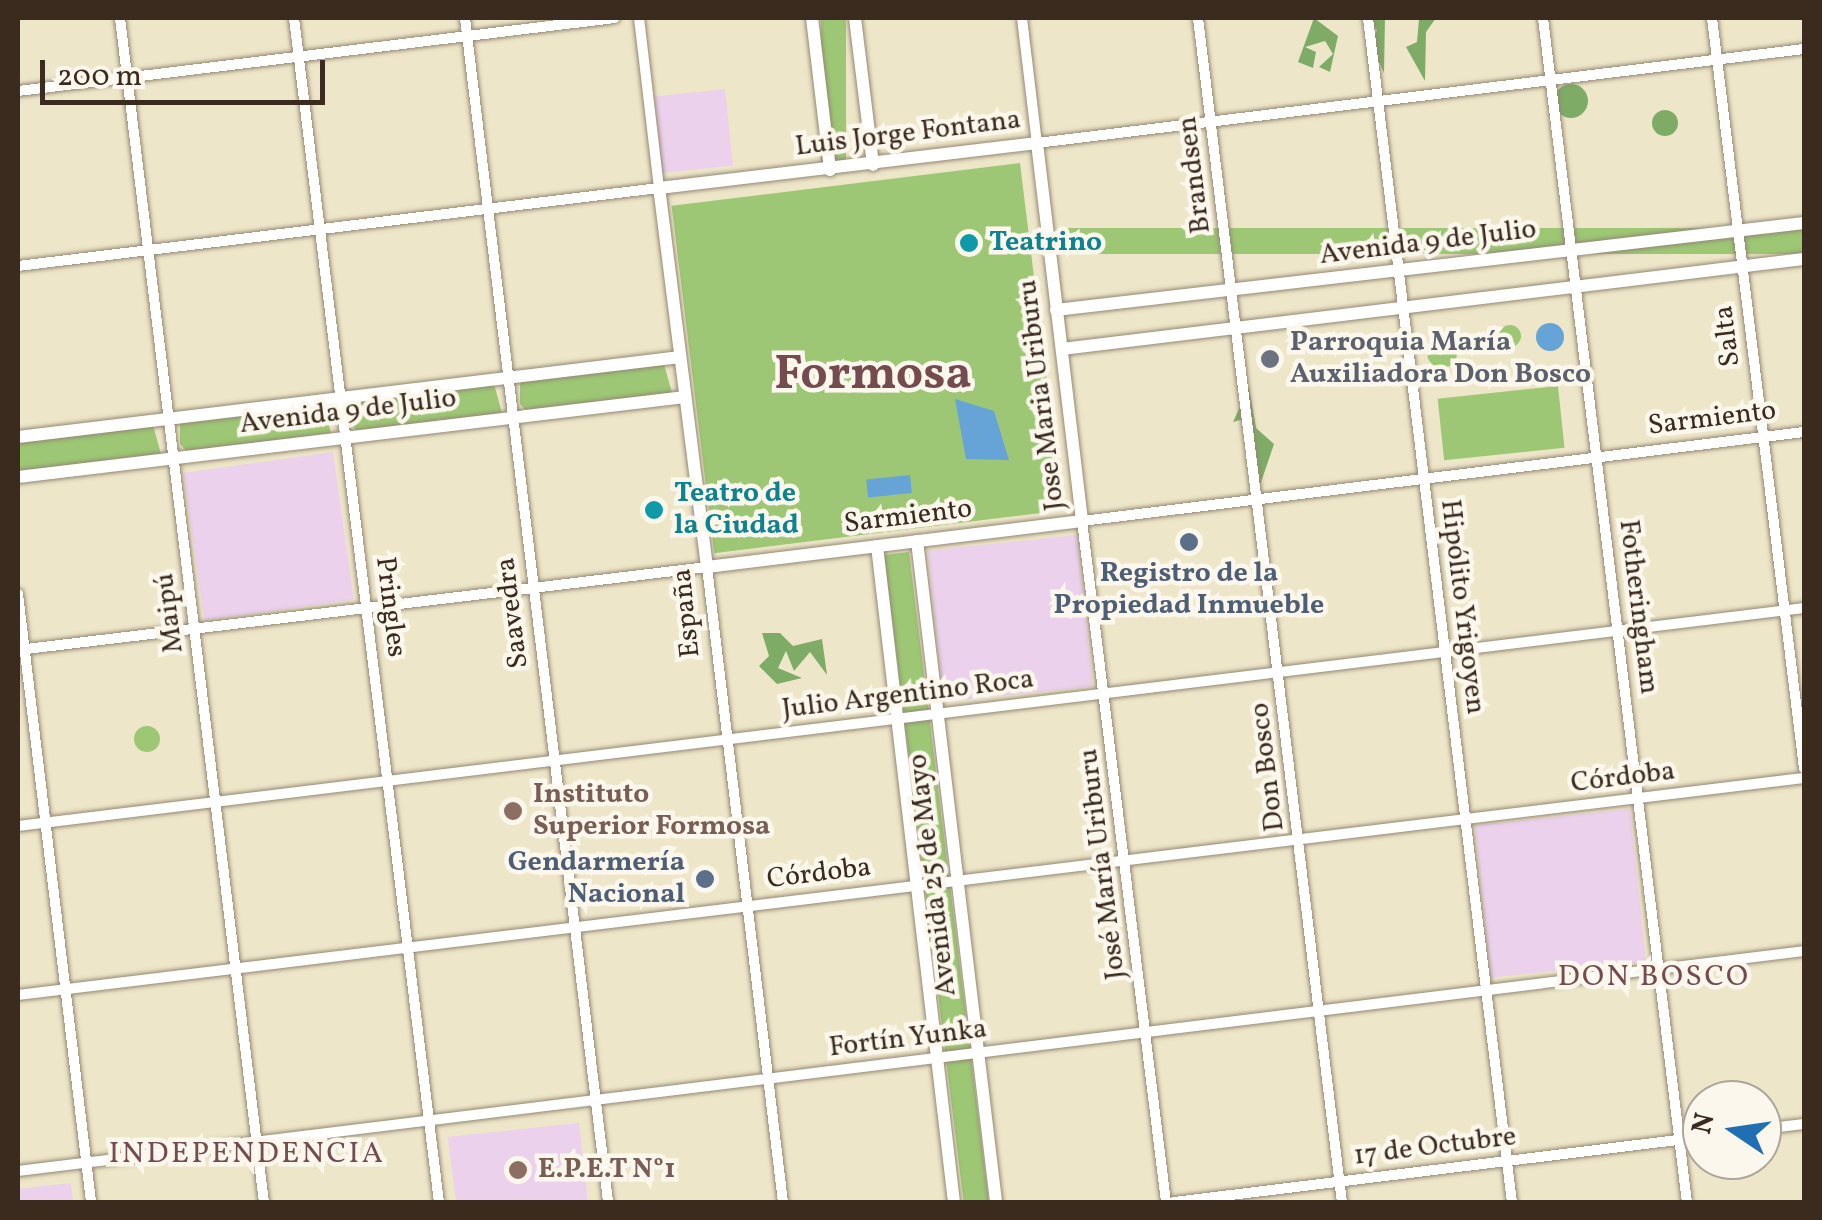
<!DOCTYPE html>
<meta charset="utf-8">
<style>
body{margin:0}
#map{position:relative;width:1822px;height:1220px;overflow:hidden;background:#eee6c9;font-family:Vollkorn,serif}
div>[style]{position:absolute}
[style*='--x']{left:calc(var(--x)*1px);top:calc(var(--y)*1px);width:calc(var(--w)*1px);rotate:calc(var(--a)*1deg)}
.built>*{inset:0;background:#ebd1eb;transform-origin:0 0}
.green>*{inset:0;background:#9dc774;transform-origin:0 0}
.round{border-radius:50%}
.forest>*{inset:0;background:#7eac66}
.water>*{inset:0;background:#66a4d8;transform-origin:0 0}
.roads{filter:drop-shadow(0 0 2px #948874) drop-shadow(0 0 2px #948874)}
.minor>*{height:10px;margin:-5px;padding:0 5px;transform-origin:5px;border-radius:5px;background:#fff}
.major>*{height:12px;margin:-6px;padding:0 6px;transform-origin:6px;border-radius:6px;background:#fff}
.dots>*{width:28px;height:28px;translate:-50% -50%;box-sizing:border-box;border:5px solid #fbf7ec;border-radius:50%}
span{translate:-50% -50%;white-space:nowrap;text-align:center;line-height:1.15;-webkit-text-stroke:9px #fbf7ec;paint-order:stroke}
.street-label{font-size:28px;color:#3b2a1e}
.culture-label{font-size:28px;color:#0d838f;font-weight:700}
.left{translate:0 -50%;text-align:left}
.worship-label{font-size:28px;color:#5b616d;font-weight:700}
.service-label{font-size:28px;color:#4e5e75;font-weight:700}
.right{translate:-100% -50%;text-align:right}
.education-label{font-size:28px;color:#785e54;font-weight:700}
.neighbourhood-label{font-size:30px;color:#744c4f;letter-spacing:2.5px}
.town-label{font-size:48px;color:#744c4f;font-weight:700}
.frame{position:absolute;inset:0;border:20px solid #3b2a1e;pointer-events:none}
.north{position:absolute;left:1682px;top:1080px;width:100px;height:100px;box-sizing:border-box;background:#fbf7ec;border:2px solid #aea59a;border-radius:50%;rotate:283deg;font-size:28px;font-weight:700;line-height:40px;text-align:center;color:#3b2a1e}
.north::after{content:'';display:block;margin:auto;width:35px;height:45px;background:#1f6fb2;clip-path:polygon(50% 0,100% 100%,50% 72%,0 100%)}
.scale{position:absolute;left:40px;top:60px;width:285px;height:45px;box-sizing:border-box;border:5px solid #3b2a1e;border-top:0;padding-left:12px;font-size:30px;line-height:35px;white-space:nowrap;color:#3b2a1e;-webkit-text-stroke:8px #fbf7ec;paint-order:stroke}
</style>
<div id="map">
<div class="built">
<i style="left:725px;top:89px;width:77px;height:71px;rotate:84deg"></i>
<i style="left:333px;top:452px;width:149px;height:151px;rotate:82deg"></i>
<i style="left:1077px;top:535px;width:152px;height:150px;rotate:84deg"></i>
<i style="left:1630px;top:809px;width:153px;height:156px;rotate:84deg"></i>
<i style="clip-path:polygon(579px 1123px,588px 1202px,456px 1202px,448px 1137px)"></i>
<i style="clip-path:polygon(71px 1183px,73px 1202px,18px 1202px,18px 1189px)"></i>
</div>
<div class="green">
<i style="left:821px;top:18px;width:25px;height:144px"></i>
<i style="left:1020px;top:163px;width:350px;height:351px;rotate:83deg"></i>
<i style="left:1804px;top:228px;width:26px;height:743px;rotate:90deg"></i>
<i class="round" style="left:1499px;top:325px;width:22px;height:22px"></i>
<i class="round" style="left:1427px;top:338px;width:30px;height:30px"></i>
<i style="clip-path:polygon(664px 364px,672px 393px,528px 413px,520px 404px,520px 382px)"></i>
<i style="clip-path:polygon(494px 384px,502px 413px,358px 433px,351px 424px,351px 402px)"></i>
<i style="left:1558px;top:386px;width:62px;height:121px;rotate:84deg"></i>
<i style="clip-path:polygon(323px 404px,331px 433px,188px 453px,180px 444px,180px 422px)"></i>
<i style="clip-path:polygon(153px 425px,161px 454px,18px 474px,18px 441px)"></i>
<i style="left:909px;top:552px;width:655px;height:25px;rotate:83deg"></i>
<i class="round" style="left:134px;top:726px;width:26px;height:26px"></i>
</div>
<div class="forest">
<i style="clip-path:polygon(1314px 18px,1338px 36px,1330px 72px,1319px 67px,1333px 54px,1325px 41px,1305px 47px,1316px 52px,1313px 68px,1298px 62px)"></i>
<i style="clip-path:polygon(1366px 18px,1385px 18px,1384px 73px,1371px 44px,1377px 30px)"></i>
<i style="clip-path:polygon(1436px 18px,1426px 32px,1425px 81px,1406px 47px,1417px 42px,1419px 19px)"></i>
<i class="round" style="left:1554px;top:84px;width:34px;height:34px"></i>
<i class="round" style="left:1652px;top:110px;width:26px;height:26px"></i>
<i style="clip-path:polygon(1249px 387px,1256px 428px,1274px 444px,1258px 491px,1244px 419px,1233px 422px)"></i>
<i style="clip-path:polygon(762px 633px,780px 633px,793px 646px,822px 639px,827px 675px,810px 652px,794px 671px,786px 651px,778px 668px,802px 678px,777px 684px,759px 666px,769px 656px)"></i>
</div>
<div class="water">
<i class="round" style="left:1536px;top:323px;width:28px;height:28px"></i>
<i style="clip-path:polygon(955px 399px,994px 411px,1009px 460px,966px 459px)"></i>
<i style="left:910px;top:475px;width:18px;height:44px;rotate:84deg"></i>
</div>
<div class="roads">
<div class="minor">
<i style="--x:120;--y:18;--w:1193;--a:83.07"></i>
<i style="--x:294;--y:18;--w:1193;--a:83.02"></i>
<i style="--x:465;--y:18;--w:1193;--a:83.11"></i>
<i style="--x:1022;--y:18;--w:126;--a:83.2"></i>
<i style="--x:1037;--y:143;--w:773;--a:-6.99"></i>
<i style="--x:1198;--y:18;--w:1193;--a:83.07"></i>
<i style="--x:1368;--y:18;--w:1193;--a:83.07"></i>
<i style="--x:1543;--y:18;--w:1193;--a:83.07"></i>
<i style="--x:1712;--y:18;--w:756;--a:83.01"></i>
<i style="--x:18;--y:91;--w:601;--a:-6.97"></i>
<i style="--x:18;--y:266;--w:646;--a:-6.94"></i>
<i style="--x:659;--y:188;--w:171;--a:-96.7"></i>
<i style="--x:18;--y:594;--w:612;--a:83.15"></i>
<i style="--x:18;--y:650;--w:694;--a:-6.87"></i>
<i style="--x:707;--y:567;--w:640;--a:83.18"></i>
<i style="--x:18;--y:826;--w:1799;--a:-6.96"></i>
<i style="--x:18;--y:995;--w:1799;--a:-6.93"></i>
<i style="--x:1762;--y:1129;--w:42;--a:-6.8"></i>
<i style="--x:18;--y:1171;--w:1799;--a:-7.02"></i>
<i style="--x:1166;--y:1202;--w:686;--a:-97.03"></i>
<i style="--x:1082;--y:521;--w:727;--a:-7.03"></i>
<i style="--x:1174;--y:1202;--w:532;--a:-7.02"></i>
</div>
<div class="major">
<i style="--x:812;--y:18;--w:153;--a:83.2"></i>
<i style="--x:855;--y:18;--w:148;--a:83"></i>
<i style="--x:1037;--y:143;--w:381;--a:83.2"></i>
<i style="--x:1082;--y:521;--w:378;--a:173"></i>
<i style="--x:707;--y:567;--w:382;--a:-97.2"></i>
<i style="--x:659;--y:188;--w:381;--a:-6.8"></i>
<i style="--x:1056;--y:310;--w:753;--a:-6.63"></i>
<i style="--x:1062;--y:349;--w:747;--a:-6.92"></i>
<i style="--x:18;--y:437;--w:667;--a:-6.89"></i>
<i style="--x:18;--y:477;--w:672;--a:-6.84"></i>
<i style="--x:917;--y:541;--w:666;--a:83.18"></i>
<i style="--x:877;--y:546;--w:661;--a:83.31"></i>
</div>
</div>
<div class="dots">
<i style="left:969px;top:243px;background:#0f9aa8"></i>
<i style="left:1270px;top:359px;background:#6b7280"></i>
<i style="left:654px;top:510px;background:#0f9aa8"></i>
<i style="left:1189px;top:542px;background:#5c6f8a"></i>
<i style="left:513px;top:811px;background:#8d6e63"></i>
<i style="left:705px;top:879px;background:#5c6f8a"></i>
<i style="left:518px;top:1170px;background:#8d6e63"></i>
</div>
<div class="street-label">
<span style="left:908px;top:134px;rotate:-7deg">Luis Jorge Fontana</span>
<span style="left:1195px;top:175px;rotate:-97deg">Brandsen</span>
<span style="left:1428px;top:243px;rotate:-7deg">Avenida 9 de Julio</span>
<span style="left:1728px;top:336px;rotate:-97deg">Salta</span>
<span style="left:1042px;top:395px;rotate:-97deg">Jose Maria Uriburu</span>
<span style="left:348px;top:412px;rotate:-7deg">Avenida 9 de Julio</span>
<span style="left:1712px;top:419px;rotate:-7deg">Sarmiento</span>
<span style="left:908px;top:517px;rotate:-7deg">Sarmiento</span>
<span style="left:390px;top:607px;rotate:83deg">Pringles</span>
<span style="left:1462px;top:607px;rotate:83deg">Hipólito Yrigoyen</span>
<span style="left:1638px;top:607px;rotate:83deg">Fotheringham</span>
<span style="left:170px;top:613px;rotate:-97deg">Maipú</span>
<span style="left:513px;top:613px;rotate:-97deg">Saavedra</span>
<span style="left:687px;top:613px;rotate:-96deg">España</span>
<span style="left:908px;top:695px;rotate:-7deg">Julio Argentino Roca</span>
<span style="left:1268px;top:767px;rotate:-97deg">Don Bosco</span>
<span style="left:1623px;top:778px;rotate:-7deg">Córdoba</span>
<span style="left:1103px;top:864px;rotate:-97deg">José María Uriburu</span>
<span style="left:819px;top:874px;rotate:-7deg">Córdoba</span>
<span style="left:933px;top:875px;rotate:-97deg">Avenida 25 de Mayo</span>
<span style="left:908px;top:1039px;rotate:-7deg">Fortín Yunka</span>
<span style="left:1435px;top:1147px;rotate:-7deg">17 de Octubre</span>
</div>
<div class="culture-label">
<span class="left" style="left:989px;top:243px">Teatrino</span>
<span class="left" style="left:674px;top:510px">Teatro de<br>la Ciudad</span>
</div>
<div class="worship-label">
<span class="left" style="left:1290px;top:359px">Parroquia María<br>Auxiliadora Don Bosco</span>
</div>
<div class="service-label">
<span style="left:1189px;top:590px">Registro de la<br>Propiedad Inmueble</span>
<span class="right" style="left:685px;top:879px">Gendarmería<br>Nacional</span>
</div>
<div class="education-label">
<span class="left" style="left:533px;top:811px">Instituto<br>Superior Formosa</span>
<span class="left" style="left:538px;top:1170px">E.P.E.T N°1</span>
</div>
<div class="neighbourhood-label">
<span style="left:1654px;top:977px">DON BOSCO</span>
<span style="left:247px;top:1154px">INDEPENDENCIA</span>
</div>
<div class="town-label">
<span style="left:873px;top:376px">Formosa</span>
</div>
<div class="frame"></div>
<div class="north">N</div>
<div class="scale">200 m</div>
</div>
